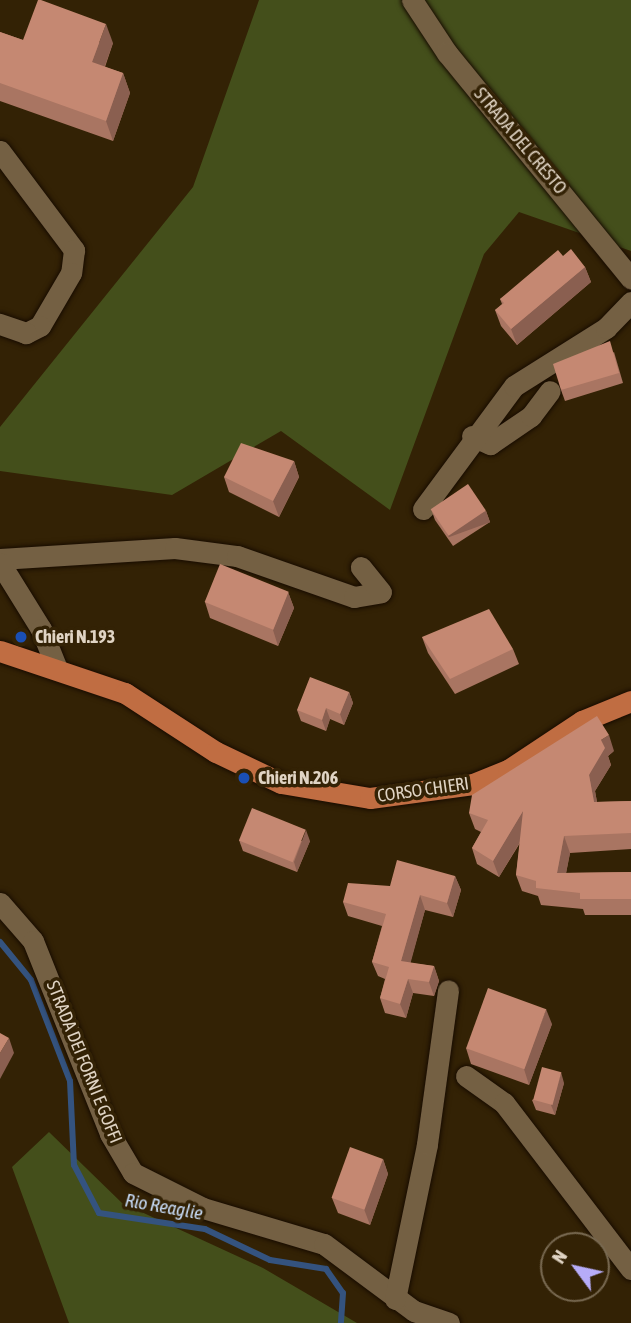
<!DOCTYPE html>
<style>
body{margin:0}
#map{position:relative;width:631px;height:1323px;overflow:hidden;background:#332205;font-family:"Asap Condensed",sans-serif}
div>[style]{position:absolute}
[style*='--x']{left:calc(var(--x)*1px);top:calc(var(--y)*1px);width:calc(var(--w)*1px);rotate:calc(var(--a)*1deg)}
.green>*{inset:0;background:#444f1b}
.stream>*{height:6px;margin:-3px;padding:0 3px;transform-origin:3px;border-radius:3px;background:#34537f}
.roads{filter:drop-shadow(0 0 2px #180c00) drop-shadow(0 0 2px #180c00)}
.minor>*{height:21px;margin:-10.5px;padding:0 10.5px;transform-origin:10.5px;border-radius:10.5px;background:#746043}
.major>*{height:21px;margin:-10.5px;padding:0 10.5px;transform-origin:10.5px;border-radius:10.5px;background:#c06d42}
.wall>*{inset:0;background:#a97562}
.shaded-wall>*{inset:0;background:#8a5f50;transform-origin:0 0}
.building>*{inset:0;background:#c58872;transform-origin:0 0}
.dots>*{width:19px;height:19px;translate:-50% -50%;box-sizing:border-box;border:4px solid #332205;border-radius:50%}
span{translate:-50% -50%;white-space:nowrap;text-align:center;line-height:1.15;-webkit-text-stroke:7px #332205;paint-order:stroke}
.street-label{font-size:18px;color:#e0d4c4}
.poi-label{font-size:18px;color:#e0d4c4;font-weight:700}
.left{translate:0 -50%;text-align:left}
.water-label{font-size:19px;color:#c8dcf8;font-style:italic}
.north{position:absolute;left:540px;top:1232px;width:70px;height:70px;box-sizing:border-box;background:#332205;border:2px solid #786951;border-radius:50%;rotate:303deg;font-size:19px;font-weight:700;line-height:28px;text-align:center;color:#e0d4c4}
.north::after{content:'';display:block;margin:auto;width:24px;height:32px;background:#b6acf8;clip-path:polygon(50% 0,100% 100%,50% 72%,0 100%)}
</style>
<div id="map">
<div class="green">
<i style="clip-path:polygon(259px 0,631px 0,631px 251px,519px 212px,484px 254px,390px 510px,281px 431px,172px 495px,0 471px,0 427px,193px 187px)"></i>
<i style="clip-path:polygon(49px 1132px,122px 1203px,263px 1268px,357px 1323px,69px 1323px,12px 1167px)"></i>
</div>
<div class="stream">
<i style="--x:0;--y:942;--w:49;--a:50.8"></i>
<i style="--x:31;--y:980;--w:108;--a:68.9"></i>
<i style="--x:70;--y:1081;--w:84;--a:87.3"></i>
<i style="--x:74;--y:1165;--w:54;--a:62.5"></i>
<i style="--x:99;--y:1213;--w:107;--a:8.6"></i>
<i style="--x:205;--y:1229;--w:72;--a:25.5"></i>
<i style="--x:270;--y:1260;--w:57;--a:9.1"></i>
<i style="--x:326;--y:1269;--w:29;--a:55"></i>
<i style="--x:343;--y:1293;--w:30;--a:94"></i>
</div>
<div class="roads">
<div class="minor">
<i style="--x:412;--y:0;--w:64;--a:56.6"></i>
<i style="--x:447;--y:53;--w:291;--a:50.8"></i>
<i style="--x:0;--y:151;--w:124;--a:53.2"></i>
<i style="--x:74;--y:250;--w:23;--a:97"></i>
<i style="--x:71;--y:273;--w:61;--a:120.3"></i>
<i style="--x:40;--y:326;--w:16;--a:153"></i>
<i style="--x:26;--y:333;--w:28;--a:-161"></i>
<i style="--x:472;--y:436;--w:20;--a:24"></i>
<i style="--x:490;--y:444;--w:50;--a:-34.3"></i>
<i style="--x:531;--y:416;--w:31;--a:-53"></i>
<i style="--x:423;--y:509;--w:153;--a:-53.5"></i>
<i style="--x:514;--y:386;--w:109;--a:-32.2"></i>
<i style="--x:606;--y:328;--w:36;--a:-46"></i>
<i style="--x:0;--y:559;--w:175;--a:-3.6"></i>
<i style="--x:175;--y:548;--w:63;--a:7.4"></i>
<i style="--x:237;--y:556;--w:124;--a:19.3"></i>
<i style="--x:354;--y:597;--w:27;--a:-10"></i>
<i style="--x:381;--y:592;--w:32;--a:-129"></i>
<i style="--x:0;--y:563;--w:78;--a:58.2"></i>
<i style="--x:41;--y:629;--w:40;--a:68"></i>
<i style="--x:0;--y:903;--w:50;--a:49"></i>
<i style="--x:33;--y:941;--w:208;--a:68.2"></i>
<i style="--x:110;--y:1134;--w:45;--a:59.5"></i>
<i style="--x:133;--y:1173;--w:78;--a:26.6"></i>
<i style="--x:203;--y:1208;--w:126;--a:16.6"></i>
<i style="--x:324;--y:1244;--w:112;--a:36.7"></i>
<i style="--x:414;--y:1311;--w:37;--a:19"></i>
<i style="--x:466;--y:1076;--w:47;--a:35.4"></i>
<i style="--x:504;--y:1103;--w:209;--a:52.6"></i>
<i style="--x:395;--y:1299;--w:158;--a:-78.3"></i>
<i style="--x:427;--y:1144;--w:155;--a:-82.2"></i>
</div>
<div class="major">
<i style="--x:0;--y:651;--w:132;--a:18.6"></i>
<i style="--x:125;--y:693;--w:108;--a:33"></i>
<i style="--x:216;--y:752;--w:72;--a:25.5"></i>
<i style="--x:281;--y:783;--w:90;--a:9.6"></i>
<i style="--x:370;--y:798;--w:104;--a:-7.7"></i>
<i style="--x:473;--y:784;--w:38;--a:-22"></i>
<i style="--x:508;--y:770;--w:89;--a:-33.5"></i>
<i style="--x:582;--y:721;--w:53;--a:-22.2"></i>
</div>
</div>
<div class="wall">
<i style="clip-path:polygon(0 32px,23px 40px,113px 43px,105px 67px,123px 73px,130px 93px,113px 141px,0 101px)"></i>
<i style="clip-path:polygon(563px 256px,585px 267px,591px 282px,517px 345px,501px 326px,495px 310px,502px 304px,500px 299px)"></i>
<i style="clip-path:polygon(614px 352px,623px 383px,565px 401px,561px 390px)"></i>
<i style="clip-path:polygon(294px 461px,299px 477px,279px 517px,229px 492px,224px 477px)"></i>
<i style="clip-path:polygon(431px 509px,486px 511px,490px 522px,453px 546px,435px 520px)"></i>
<i style="clip-path:polygon(288px 592px,294px 608px,278px 646px,210px 618px,205px 602px)"></i>
<i style="clip-path:polygon(422px 637px,513px 649px,519px 664px,455px 694px,428px 653px)"></i>
<i style="clip-path:polygon(349px 692px,353px 703px,344px 725px,330px 719px,326px 731px,301px 721px,297px 710px)"></i>
<i style="clip-path:polygon(614px 751px,608px 756px,611px 765px,595px 791px,597px 802px,631px 801px,631px 849px,570px 853px,566px 873px,631px 872px,631px 915px,585px 915px,583px 909px,541px 905px,538px 896px,522px 891px,516px 875px,520px 843px,499px 877px,477px 864px,472px 848px,481px 832px,475px 829px,469px 813px)"></i>
<i style="clip-path:polygon(239px 840px,310px 841px,297px 872px,243px 851px)"></i>
<i style="clip-path:polygon(455px 876px,461px 890px,453px 917px,425px 910px,410px 963px,434px 966px,439px 981px,434px 996px,413px 993px,406px 1018px,385px 1013px,380px 998px,385px 979px,378px 976px,372px 962px,382px 926px,348px 916px,343px 902px,390px 886px)"></i>
<i style="clip-path:polygon(552px 1024px,529px 1085px,471px 1064px,466px 1048px)"></i>
<i style="clip-path:polygon(564px 1083px,555px 1115px,536px 1110px,532px 1100px)"></i>
<i style="clip-path:polygon(383px 1159px,388px 1174px,370px 1225px,338px 1213px,332px 1198px)"></i>
</div>
<div class="shaded-wall">
<i style="clip-path:polygon(106px 24px,113px 43px,99px 82px,92px 62px)"></i>
<i style="clip-path:polygon(123px 73px,130px 93px,113px 141px,106px 121px)"></i>
<i style="clip-path:polygon(585px 267px,591px 282px,517px 345px,511px 329px)"></i>
<i style="clip-path:polygon(294px 461px,299px 477px,279px 517px,273px 501px)"></i>
<i style="left:486px;top:511px;width:12px;height:44px;rotate:70deg"></i>
<i style="clip-path:polygon(288px 592px,294px 608px,278px 646px,273px 630px)"></i>
<i style="clip-path:polygon(349px 692px,353px 703px,344px 725px,340px 714px)"></i>
<i style="clip-path:polygon(326px 708px,330px 719px,326px 731px,322px 720px)"></i>
<i style="clip-path:polygon(609px 735px,614px 751px,608px 756px,611px 765px,595px 791px,600px 819px,594px 802px,589px 775px,601px 740px)"></i>
<i style="clip-path:polygon(523px 811px,529px 827px,499px 877px,493px 861px)"></i>
<i style="clip-path:polygon(306px 830px,310px 841px,297px 872px,294px 862px)"></i>
<i style="clip-path:polygon(564px 836px,570px 853px,563px 889px,557px 873px)"></i>
<i style="clip-path:polygon(455px 876px,461px 890px,453px 917px,447px 903px)"></i>
<i style="clip-path:polygon(420px 895px,425px 910px,407px 976px,401px 961px)"></i>
<i style="clip-path:polygon(434px 966px,439px 981px,434px 996px,429px 982px)"></i>
<i style="clip-path:polygon(408px 979px,413px 993px,406px 1018px,400px 1004px)"></i>
<i style="clip-path:polygon(546px 1009px,552px 1024px,529px 1085px,524px 1069px)"></i>
<i style="clip-path:polygon(9px 1038px,14px 1053px,0 1079px,0 1053px)"></i>
<i style="clip-path:polygon(561px 1072px,564px 1083px,555px 1115px,551px 1105px)"></i>
<i style="clip-path:polygon(383px 1159px,388px 1174px,370px 1225px,364px 1209px)"></i>
</div>
<div class="building">
<i style="clip-path:polygon(38px 0,41px 0,106px 24px,92px 62px,123px 73px,106px 121px,0 83px,0 32px,23px 40px)"></i>
<i style="clip-path:polygon(571px 249px,585px 267px,511px 329px,495px 310px,504px 303px,500px 299px,558px 250px,563px 256px)"></i>
<i style="clip-path:polygon(610px 341px,619px 373px,561px 390px,553px 364px)"></i>
<i style="clip-path:polygon(241px 443px,294px 461px,273px 501px,224px 477px)"></i>
<i style="left:468px;top:484px;width:32px;height:45px;rotate:56deg"></i>
<i style="left:220px;top:564px;width:74px;height:41px;rotate:22deg"></i>
<i style="clip-path:polygon(489px 609px,513px 649px,450px 679px,422px 637px)"></i>
<i style="clip-path:polygon(310px 677px,349px 692px,340px 714px,326px 708px,322px 720px,297px 710px)"></i>
<i style="clip-path:polygon(597px 716px,609px 735px,601px 740px,605px 748px,589px 775px,594px 802px,631px 801px,631px 833px,564px 836px,557px 873px,631px 872px,631px 899px,580px 899px,580px 893px,536px 888px,536px 881px,516px 875px,523px 811px,493px 861px,472px 848px,488px 820px,469px 813px,472px 795px)"></i>
<i style="left:252px;top:808px;width:58px;height:35px;rotate:22deg"></i>
<i style="clip-path:polygon(397px 860px,455px 876px,447px 903px,420px 895px,401px 961px,434px 966px,429px 982px,408px 979px,400px 1004px,380px 998px,389px 967px,372px 962px,386px 914px,343px 902px,348px 883px,390px 886px)"></i>
<i style="left:488px;top:988px;width:62px;height:64px;rotate:20deg"></i>
<i style="clip-path:polygon(0 1033px,9px 1038px,0 1053px)"></i>
<i style="left:542px;top:1067px;width:20px;height:34px;rotate:15deg"></i>
<i style="left:350px;top:1147px;width:35px;height:54px;rotate:20deg"></i>
</div>
<div class="dots">
<i style="left:21px;top:637px;background:#1a4fb4"></i>
<i style="left:244px;top:778px;background:#1a4fb4"></i>
</div>
<div class="street-label">
<span style="left:520px;top:141px;rotate:50deg">STRADA DEL CRESTO</span>
<span style="left:423px;top:790px;rotate:-8deg">CORSO CHIERI</span>
<span style="left:84px;top:1062px;rotate:68deg">STRADA DEI FORNI E GOFFI</span>
</div>
<div class="poi-label">
<span class="left" style="left:35px;top:637px">Chieri N.193</span>
<span class="left" style="left:258px;top:778px">Chieri N.206</span>
</div>
<div class="water-label">
<span style="left:164px;top:1207px;rotate:10deg">Rio Reaglie</span>
</div>
<div class="north">N</div>
</div>
